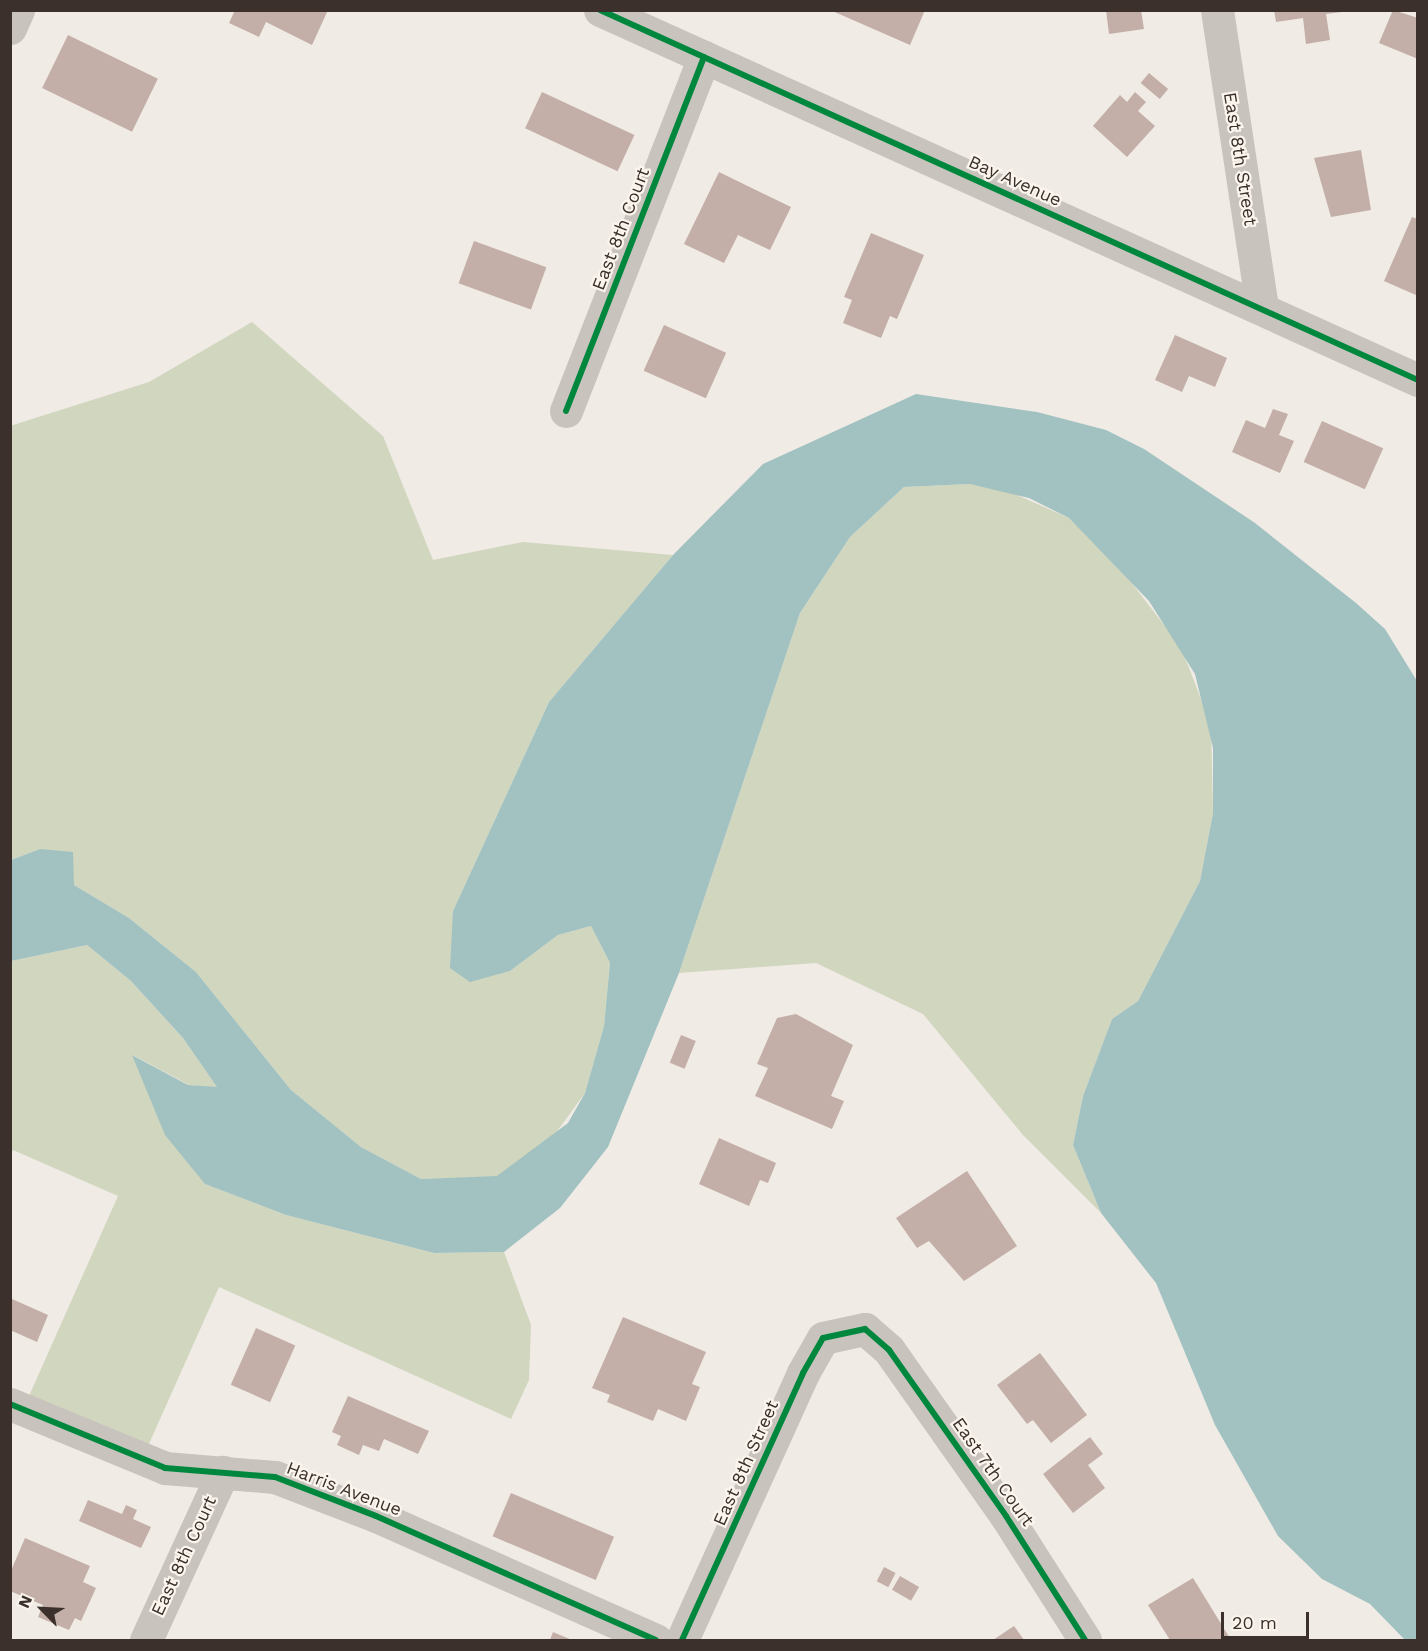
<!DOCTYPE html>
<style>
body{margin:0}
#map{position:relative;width:1428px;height:1651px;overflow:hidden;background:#f0ebe5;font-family:"Work Sans",sans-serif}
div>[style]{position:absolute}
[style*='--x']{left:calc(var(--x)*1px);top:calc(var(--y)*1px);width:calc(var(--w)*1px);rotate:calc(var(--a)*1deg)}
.green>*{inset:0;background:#d1d6bf}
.water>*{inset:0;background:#a1c2c1}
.building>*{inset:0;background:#c3afa7;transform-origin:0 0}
.minor>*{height:33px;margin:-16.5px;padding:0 16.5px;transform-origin:16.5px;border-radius:16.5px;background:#c9c3be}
.tertiary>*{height:33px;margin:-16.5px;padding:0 16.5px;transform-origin:16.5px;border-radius:16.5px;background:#c9c3be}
.cycleway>*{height:6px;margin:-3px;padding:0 3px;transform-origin:3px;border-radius:3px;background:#00873e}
span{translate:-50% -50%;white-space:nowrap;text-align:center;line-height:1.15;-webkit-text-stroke:4.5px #fbf5ee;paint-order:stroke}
.street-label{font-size:18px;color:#3b302b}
.frame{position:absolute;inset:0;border:12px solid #3b302b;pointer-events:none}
.north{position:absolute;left:12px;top:1579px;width:60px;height:60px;-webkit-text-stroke:4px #fbf5ee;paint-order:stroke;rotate:294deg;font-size:16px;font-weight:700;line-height:24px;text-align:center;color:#3b302b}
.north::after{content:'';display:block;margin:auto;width:21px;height:27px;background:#3b302b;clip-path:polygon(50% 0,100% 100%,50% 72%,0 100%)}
.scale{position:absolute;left:1221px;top:1612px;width:88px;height:27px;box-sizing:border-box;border:3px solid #3b302b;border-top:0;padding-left:8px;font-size:18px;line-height:21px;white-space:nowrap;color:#3b302b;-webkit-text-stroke:4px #fbf5ee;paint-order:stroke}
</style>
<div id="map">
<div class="green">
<i style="clip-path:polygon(252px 322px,383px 436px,433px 560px,523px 542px,673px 555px,549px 702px,453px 911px,510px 971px,558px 935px,591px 926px,610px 963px,604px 1026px,585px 1093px,550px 1141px,497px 1177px,421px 1179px,361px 1147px,291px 1090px,196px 972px,129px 918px,74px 885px,40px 849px,11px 860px,10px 426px,149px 382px)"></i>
<i style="clip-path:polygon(970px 484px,1001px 488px,1069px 518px,1114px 560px,1181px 647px,1211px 725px,1213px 813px,1200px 881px,1138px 1001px,1112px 1019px,1083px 1096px,1073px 1145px,1101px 1213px,1023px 1135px,923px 1014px,816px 963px,679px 973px,800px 613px,850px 537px,904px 487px)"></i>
<i style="clip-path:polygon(87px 945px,131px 981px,183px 1038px,218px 1088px,189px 1085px,133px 1055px,205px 1184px,286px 1215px,434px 1253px,504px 1252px,531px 1325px,529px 1380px,511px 1419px,219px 1287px,148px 1446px,29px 1396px,118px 1196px,13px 1150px,11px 1154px,11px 961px)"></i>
</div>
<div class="water">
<i style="clip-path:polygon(916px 394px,1037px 412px,1106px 430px,1144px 449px,1255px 523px,1356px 603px,1385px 629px,1417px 681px,1417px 1640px,1405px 1640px,1370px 1604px,1322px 1579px,1278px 1536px,1215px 1425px,1156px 1283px,1101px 1213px,1073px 1145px,1083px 1096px,1112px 1019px,1138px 1001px,1200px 881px,1213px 813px,1213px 748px,1195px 674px,1149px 601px,1069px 518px,1029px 498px,970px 484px,904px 487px,850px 537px,800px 613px,679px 973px,608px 1147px,560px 1208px,504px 1252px,434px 1253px,286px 1215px,205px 1184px,165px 1135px,132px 1055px,188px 1085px,217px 1087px,183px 1038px,131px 981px,87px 945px,11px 961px,11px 860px,40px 849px,73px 852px,74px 885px,129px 918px,196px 972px,291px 1090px,361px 1147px,421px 1179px,497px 1176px,568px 1123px,585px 1093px,604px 1026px,610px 963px,591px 926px,558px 935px,510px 971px,470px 982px,450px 968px,453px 911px,549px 702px,673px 555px,763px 464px)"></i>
</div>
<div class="building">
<i style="clip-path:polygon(235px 10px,328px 10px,312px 45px,266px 22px,259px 37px,229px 23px)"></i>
<i style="clip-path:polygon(830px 10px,925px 10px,910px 45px)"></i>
<i style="clip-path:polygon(1106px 10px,1141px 10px,1144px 29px,1109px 34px)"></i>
<i style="clip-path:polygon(1274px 10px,1342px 10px,1342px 12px,1326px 14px,1330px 40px,1306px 44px,1303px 18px,1276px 22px)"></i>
<i style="clip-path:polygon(1393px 10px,1418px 18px,1418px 59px,1379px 43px)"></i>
<i style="left:68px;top:35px;width:100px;height:59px;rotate:26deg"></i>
<i style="left:1149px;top:73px;width:25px;height:13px;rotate:40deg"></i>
<i style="left:542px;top:92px;width:102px;height:40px;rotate:25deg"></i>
<i style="clip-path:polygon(1135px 92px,1146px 102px,1138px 111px,1155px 126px,1127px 157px,1093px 126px,1120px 95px,1127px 102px)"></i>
<i style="clip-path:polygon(1361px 150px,1371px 210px,1331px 217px,1314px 158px)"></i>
<i style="clip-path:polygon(719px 172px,791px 207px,770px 250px,738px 235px,724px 263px,684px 244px)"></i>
<i style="clip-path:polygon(1412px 217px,1418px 219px,1418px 296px,1384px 281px)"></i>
<i style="clip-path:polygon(871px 233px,924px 255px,897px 319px,890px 316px,881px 338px,843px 323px,852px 300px,844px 297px)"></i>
<i style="left:474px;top:241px;width:77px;height:45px;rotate:20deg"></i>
<i style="left:664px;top:325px;width:68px;height:50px;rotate:24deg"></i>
<i style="clip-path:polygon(1175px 335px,1227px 358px,1215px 387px,1189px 376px,1182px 392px,1155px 380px)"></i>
<i style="clip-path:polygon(1273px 409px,1288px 414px,1279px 435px,1294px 441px,1280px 473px,1232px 452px,1246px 420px,1265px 428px)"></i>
<i style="left:1322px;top:421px;width:67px;height:45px;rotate:24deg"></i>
<i style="clip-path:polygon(796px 1014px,853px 1045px,831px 1096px,844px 1101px,832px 1129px,755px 1096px,768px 1068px,757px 1064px,777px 1018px)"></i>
<i style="left:681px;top:1035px;width:16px;height:30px;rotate:22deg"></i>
<i style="clip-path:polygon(719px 1138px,776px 1163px,768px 1183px,760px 1180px,749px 1206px,699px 1184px)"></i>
<i style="clip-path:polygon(967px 1171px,1017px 1246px,964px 1281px,929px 1241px,917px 1248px,896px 1218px)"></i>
<i style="clip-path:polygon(12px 1299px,48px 1315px,37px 1342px,10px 1330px)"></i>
<i style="clip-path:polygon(623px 1317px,706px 1352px,692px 1384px,700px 1387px,686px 1421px,658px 1409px,653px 1421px,607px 1402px,610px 1395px,592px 1388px)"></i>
<i style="left:256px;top:1328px;width:43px;height:62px;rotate:24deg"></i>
<i style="clip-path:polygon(1040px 1353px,1087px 1415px,1051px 1443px,1033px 1420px,1027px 1424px,997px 1385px)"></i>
<i style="clip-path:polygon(348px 1396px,429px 1431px,418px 1454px,384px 1439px,379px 1451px,363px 1445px,359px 1455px,337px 1445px,341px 1436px,332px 1432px)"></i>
<i style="clip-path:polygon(1090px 1437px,1103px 1454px,1088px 1465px,1105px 1488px,1073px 1513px,1043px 1474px)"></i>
<i style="left:511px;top:1493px;width:112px;height:47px;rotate:23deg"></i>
<i style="clip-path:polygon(88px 1500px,122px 1514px,126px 1505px,137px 1510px,133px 1519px,151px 1527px,141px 1548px,79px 1521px)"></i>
<i style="clip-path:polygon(25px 1538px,90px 1566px,83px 1582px,96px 1588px,81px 1621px,75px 1618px,69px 1630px,38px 1617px,43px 1605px,10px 1591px,10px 1573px)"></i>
<i style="left:884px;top:1567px;width:13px;height:16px;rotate:27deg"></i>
<i style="left:900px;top:1576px;width:22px;height:16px;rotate:30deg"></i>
<i style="clip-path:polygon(1193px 1578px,1231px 1640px,1170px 1640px,1148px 1605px)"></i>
<i style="clip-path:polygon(1014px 1626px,1024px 1640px,993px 1640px)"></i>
<i style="clip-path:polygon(553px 1632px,572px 1640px,550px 1640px)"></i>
</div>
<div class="minor">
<i style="--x:1217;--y:10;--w:301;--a:81.4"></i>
<i style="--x:10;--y:28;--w:20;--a:-66"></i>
<i style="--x:566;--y:411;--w:380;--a:-68.7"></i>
<i style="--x:10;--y:1404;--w:168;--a:22.4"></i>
<i style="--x:165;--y:1468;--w:110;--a:4.7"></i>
<i style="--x:275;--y:1477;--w:108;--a:21.1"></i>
<i style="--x:376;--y:1516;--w:306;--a:23.9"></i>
<i style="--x:146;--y:1640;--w:185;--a:-65.4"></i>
<i style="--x:682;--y:1640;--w:293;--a:-65.6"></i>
<i style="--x:803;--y:1373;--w:40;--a:-60.3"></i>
<i style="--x:823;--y:1338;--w:43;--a:-12.1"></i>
<i style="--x:865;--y:1329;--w:32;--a:41"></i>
<i style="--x:889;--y:1350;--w:203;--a:54.8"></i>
<i style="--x:1006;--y:1516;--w:147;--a:57.5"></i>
</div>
<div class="tertiary">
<i style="--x:600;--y:10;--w:898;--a:24.34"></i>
</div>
<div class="cycleway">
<i style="--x:600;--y:10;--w:898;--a:24.34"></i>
<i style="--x:566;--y:411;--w:380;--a:-68.7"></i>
<i style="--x:10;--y:1404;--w:168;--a:22.4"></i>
<i style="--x:165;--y:1468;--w:110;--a:4.7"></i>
<i style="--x:275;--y:1477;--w:108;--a:21.1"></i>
<i style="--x:376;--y:1516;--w:306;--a:23.9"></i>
<i style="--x:682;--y:1640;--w:293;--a:-65.6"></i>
<i style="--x:803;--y:1373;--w:40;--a:-60.3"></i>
<i style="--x:823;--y:1338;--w:43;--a:-12.1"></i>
<i style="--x:865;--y:1329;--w:32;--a:41"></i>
<i style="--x:889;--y:1350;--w:203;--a:54.8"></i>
<i style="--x:1006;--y:1516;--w:147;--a:57.5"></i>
</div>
<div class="street-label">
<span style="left:1240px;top:159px;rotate:81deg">East 8th Street</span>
<span style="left:1015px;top:181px;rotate:24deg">Bay Avenue</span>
<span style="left:621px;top:229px;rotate:-69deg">East 8th Court</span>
<span style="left:746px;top:1463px;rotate:-66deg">East 8th Street</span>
<span style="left:993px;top:1472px;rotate:55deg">East 7th Court</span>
<span style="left:344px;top:1489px;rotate:21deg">Harris Avenue</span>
<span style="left:184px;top:1556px;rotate:-65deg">East 8th Court</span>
</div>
<div class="frame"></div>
<div class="north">N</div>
<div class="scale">20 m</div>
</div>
